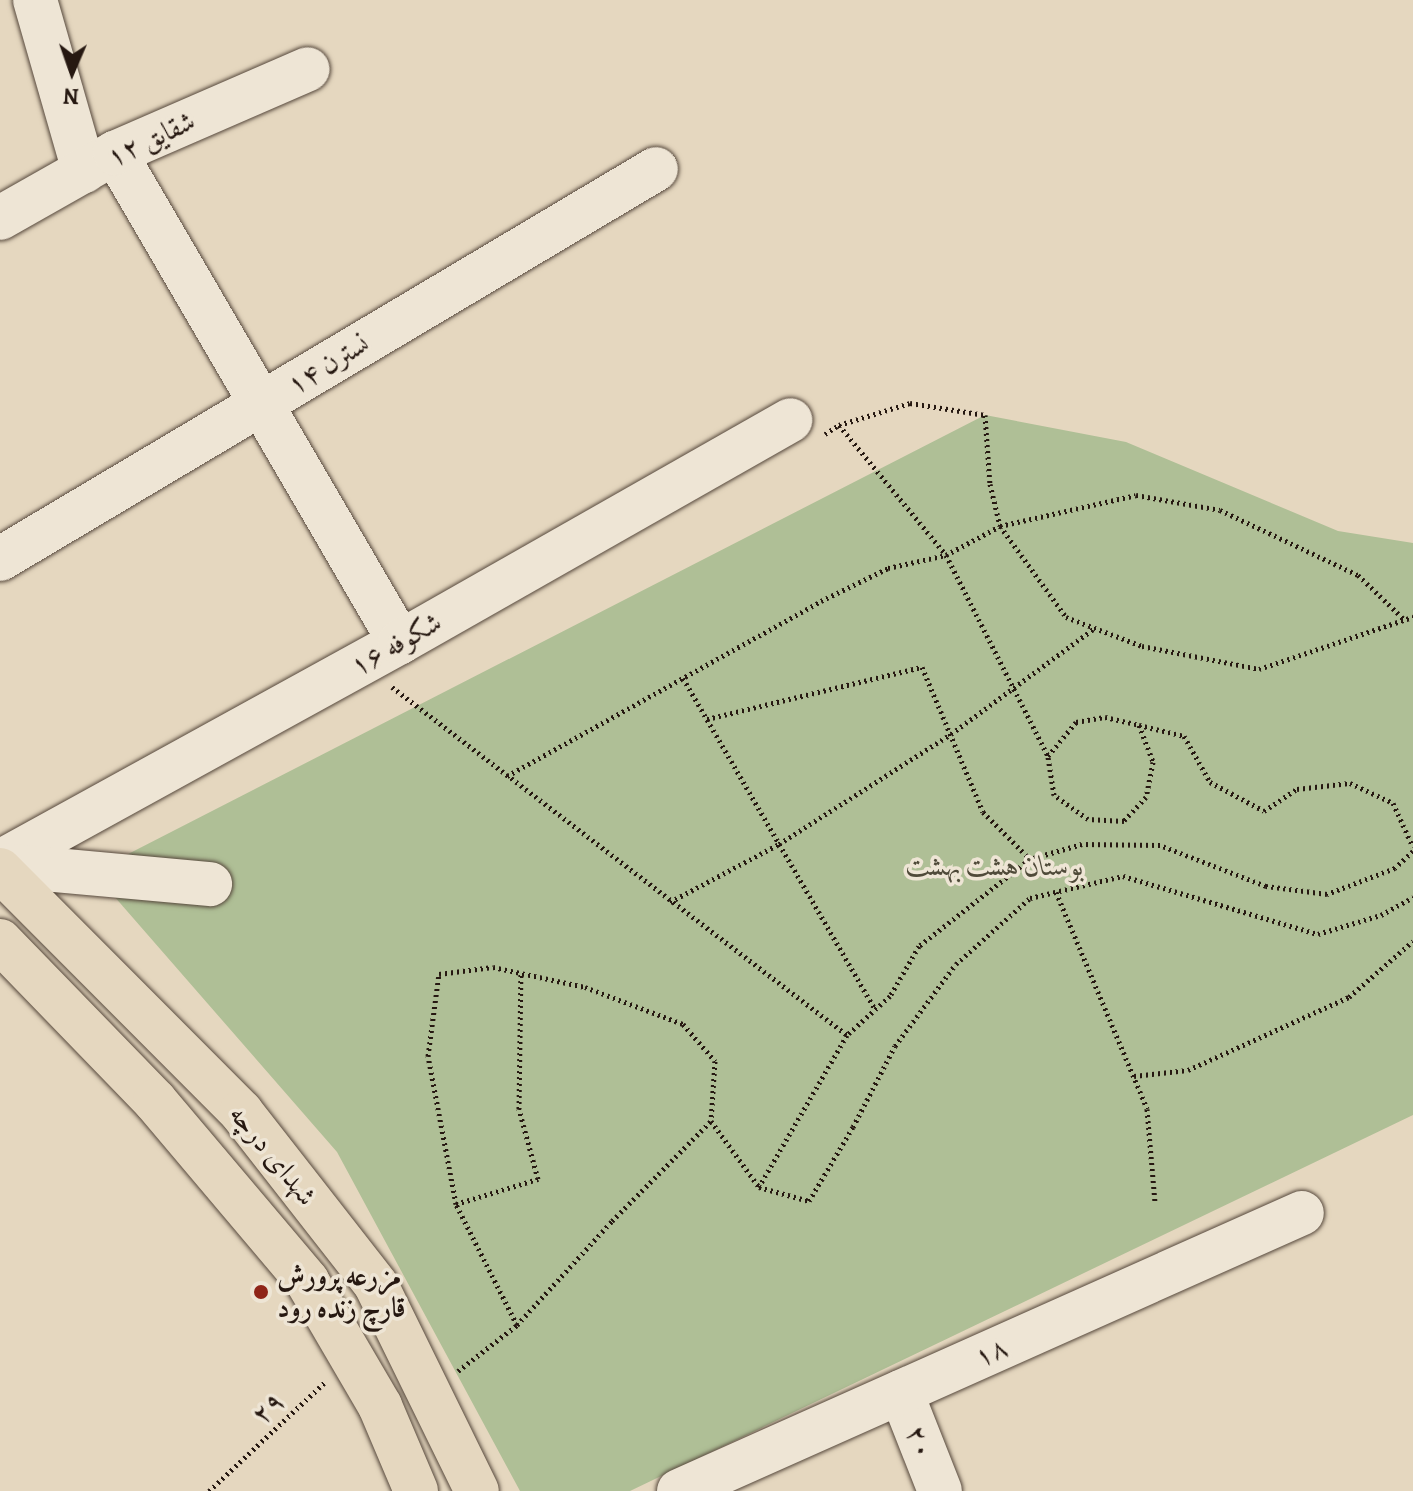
<!DOCTYPE html>
<meta charset="utf-8">
<style>
body{margin:0}
#map{position:relative;width:1413px;height:1491px;overflow:hidden;background:#e5d7bf;font-family:Alegreya,Amiri,serif}
div>[style]{position:absolute}
[style*='--x']{left:calc(var(--x)*1px);top:calc(var(--y)*1px);width:calc(var(--w)*1px);rotate:calc(var(--a)*1deg)}
.green>*{inset:0;background:#afbf96}
.path>*{height:5px;margin-top:-2.5px;transform-origin:0;background:repeating-linear-gradient(90deg,#261811 0 2px,transparent 0 6px)}
.roads{filter:drop-shadow(0 0 2px #56483c) drop-shadow(0 0 2px #56483c)}
.minor>*{height:44px;margin:-22px;padding:0 22px;transform-origin:22px;border-radius:22px;background:#eee5d5}
.major>*{height:44px;margin:-22px;padding:0 22px;transform-origin:22px;border-radius:22px;background:#e5d7bf}
.dots>*{width:22px;height:22px;translate:-50% -50%;box-sizing:border-box;border:4px solid #eee5d5;border-radius:50%}
span{translate:-50% -50%;white-space:nowrap;text-align:center;line-height:1.15;-webkit-text-stroke:7px #eee5d5;paint-order:stroke}
.street-label{font-size:28px;color:#261811}
.park-label{font-size:28px;color:#4f4a39;font-style:italic}
.poi-label{font-size:28px;color:#261811;font-weight:700}
.left{translate:0 -50%;text-align:left}
.north{position:absolute;left:32px;top:32px;width:80px;height:80px;-webkit-text-stroke:6px #eee5d5;paint-order:stroke;rotate:182deg;font-size:22px;font-weight:700;line-height:32px;text-align:center;color:#261811}
.north::after{content:'';display:block;margin:auto;width:28px;height:36px;background:#261811;clip-path:polygon(50% 0,100% 100%,50% 72%,0 100%)}
</style>
<div id="map">
<div class="green">
<i style="clip-path:polygon(985px 415px,1126px 442px,1338px 531px,1413px 543px,1413px 1115px,630px 1491px,520px 1491px,337px 1152px,93px 872px)"></i>
</div>
<div class="path">
<i style="--x:839;--y:425;--w:168;--a:50.5"></i>
<i style="--x:946;--y:555;--w:225;--a:63.1"></i>
<i style="--x:825;--y:434;--w:17;--a:-33"></i>
<i style="--x:839;--y:425;--w:74;--a:-17.2"></i>
<i style="--x:910;--y:403;--w:76;--a:9.1"></i>
<i style="--x:985;--y:415;--w:69;--a:85.9"></i>
<i style="--x:990;--y:484;--w:43;--a:76.6"></i>
<i style="--x:1000;--y:526;--w:112;--a:54"></i>
<i style="--x:1066;--y:617;--w:81;--a:20.9"></i>
<i style="--x:1142;--y:646;--w:119;--a:11.1"></i>
<i style="--x:1259;--y:669;--w:163;--a:-18.7"></i>
<i style="--x:683;--y:678;--w:383;--a:59.9"></i>
<i style="--x:392;--y:687;--w:573;--a:37.41"></i>
<i style="--x:707;--y:719;--w:221;--a:-13.6"></i>
<i style="--x:922;--y:667;--w:157;--a:67.2"></i>
<i style="--x:983;--y:812;--w:66;--a:45"></i>
<i style="--x:1139;--y:725;--w:40;--a:69"></i>
<i style="--x:1153;--y:762;--w:36;--a:101"></i>
<i style="--x:1146;--y:797;--w:33;--a:133"></i>
<i style="--x:1124;--y:821;--w:36;--a:-177"></i>
<i style="--x:1088;--y:819;--w:42;--a:-144.8"></i>
<i style="--x:1054;--y:795;--w:39;--a:-99"></i>
<i style="--x:1048;--y:756;--w:44;--a:-50.5"></i>
<i style="--x:1076;--y:722;--w:29;--a:-10"></i>
<i style="--x:1105;--y:717;--w:35;--a:13"></i>
<i style="--x:1139;--y:725;--w:46;--a:13.7"></i>
<i style="--x:1184;--y:736;--w:53;--a:60.5"></i>
<i style="--x:1210;--y:782;--w:61;--a:28.2"></i>
<i style="--x:1264;--y:811;--w:40;--a:-34"></i>
<i style="--x:1297;--y:789;--w:53;--a:-6.5"></i>
<i style="--x:1350;--y:783;--w:47;--a:24.9"></i>
<i style="--x:1393;--y:803;--w:48;--a:65.6"></i>
<i style="--x:507;--y:776;--w:359;--a:-29.1"></i>
<i style="--x:821;--y:601;--w:75;--a:-26.2"></i>
<i style="--x:888;--y:568;--w:59;--a:-12.6"></i>
<i style="--x:946;--y:555;--w:61;--a:-28.2"></i>
<i style="--x:1000;--y:526;--w:139;--a:-12.8"></i>
<i style="--x:1136;--y:495;--w:85;--a:10.1"></i>
<i style="--x:1220;--y:510;--w:153;--a:25.2"></i>
<i style="--x:1358;--y:575;--w:65;--a:43.8"></i>
<i style="--x:1413;--y:851;--w:25;--a:137"></i>
<i style="--x:1395;--y:868;--w:73;--a:159.1"></i>
<i style="--x:1327;--y:894;--w:62;--a:-172.5"></i>
<i style="--x:1266;--y:886;--w:114;--a:-158.9"></i>
<i style="--x:1160;--y:845;--w:78;--a:-179.3"></i>
<i style="--x:1082;--y:844;--w:54;--a:163.9"></i>
<i style="--x:1030;--y:859;--w:141;--a:141.9"></i>
<i style="--x:919;--y:946;--w:58;--a:120.1"></i>
<i style="--x:890;--y:996;--w:58;--a:137.8"></i>
<i style="--x:847;--y:1035;--w:176;--a:120.1"></i>
<i style="--x:759;--y:1187;--w:52;--a:15.6"></i>
<i style="--x:809;--y:1201;--w:86;--a:-59.3"></i>
<i style="--x:853;--y:1127;--w:91;--a:-62.6"></i>
<i style="--x:895;--y:1046;--w:102;--a:-53.4"></i>
<i style="--x:956;--y:964;--w:99;--a:-41.7"></i>
<i style="--x:1030;--y:898;--w:96;--a:-13.3"></i>
<i style="--x:1123;--y:876;--w:203;--a:16.6"></i>
<i style="--x:1318;--y:934;--w:66;--a:-16.8"></i>
<i style="--x:1381;--y:915;--w:37;--a:-29"></i>
<i style="--x:1056;--y:892;--w:235;--a:67.2"></i>
<i style="--x:1147;--y:1109;--w:93;--a:85.1"></i>
<i style="--x:670;--y:902;--w:123;--a:-28"></i>
<i style="--x:779;--y:844;--w:204;--a:-32.6"></i>
<i style="--x:951;--y:734;--w:179;--a:-36.4"></i>
<i style="--x:1134;--y:1076;--w:54;--a:-6.3"></i>
<i style="--x:1188;--y:1070;--w:177;--a:-24.4"></i>
<i style="--x:1349;--y:997;--w:85;--a:-41.2"></i>
<i style="--x:456;--y:1204;--w:86;--a:-17"></i>
<i style="--x:538;--y:1179;--w:73;--a:-105.2"></i>
<i style="--x:519;--y:1109;--w:136;--a:-89.2"></i>
<i style="--x:517;--y:1325;--w:136;--a:-116.8"></i>
<i style="--x:456;--y:1204;--w:151;--a:-100.7"></i>
<i style="--x:428;--y:1056;--w:83;--a:-82.4"></i>
<i style="--x:439;--y:974;--w:54;--a:-7.4"></i>
<i style="--x:493;--y:967;--w:94;--a:12.3"></i>
<i style="--x:585;--y:987;--w:105;--a:20.7"></i>
<i style="--x:683;--y:1024;--w:49;--a:49.1"></i>
<i style="--x:715;--y:1061;--w:60;--a:93.8"></i>
<i style="--x:711;--y:1121;--w:82;--a:54"></i>
<i style="--x:458;--y:1371;--w:75;--a:-37.9"></i>
<i style="--x:517;--y:1325;--w:141;--a:-47.6"></i>
<i style="--x:612;--y:1221;--w:141;--a:-45.3"></i>
<i style="--x:209;--y:1491;--w:158;--a:-43.2"></i>
</div>
<div class="roads">
<div class="minor">
<i style="--x:35;--y:0;--w:178;--a:74"></i>
<i style="--x:115;--y:153;--w:566;--a:59.77"></i>
<i style="--x:0;--y:218;--w:132;--a:-29.5"></i>
<i style="--x:115;--y:153;--w:210;--a:-23.5"></i>
<i style="--x:0;--y:559;--w:763;--a:-30.73"></i>
<i style="--x:0;--y:862;--w:457;--a:-28.8"></i>
<i style="--x:400;--y:642;--w:449;--a:-29.6"></i>
<i style="--x:0;--y:865;--w:211;--a:5.2"></i>
<i style="--x:901;--y:1392;--w:106;--a:68.5"></i>
<i style="--x:679;--y:1491;--w:682;--a:-24.05"></i>
</div>
<div class="major">
<i style="--x:0;--y:870;--w:342;--a:45.1"></i>
<i style="--x:241;--y:1112;--w:219;--a:52"></i>
<i style="--x:376;--y:1285;--w:229;--a:63.9"></i>
<i style="--x:0;--y:941;--w:223;--a:45.9"></i>
<i style="--x:155;--y:1101;--w:236;--a:49.8"></i>
<i style="--x:307;--y:1281;--w:145;--a:59.7"></i>
<i style="--x:380;--y:1406;--w:92;--a:67"></i>
</div>
</div>
<div class="dots">
<i style="left:261px;top:1292px;background:#8f2418"></i>
</div>
<div class="street-label">
<span style="left:151px;top:139px;rotate:-25deg">شقایق ۱۲</span>
<span style="left:328px;top:364px;rotate:-31deg">نسترن ۱۴</span>
<span style="left:396px;top:644px;rotate:-29deg">شکوفه ۱۶</span>
<span style="left:273px;top:1155px;rotate:51deg">شهدای درچه</span>
<span style="left:991px;top:1352px;rotate:-24deg">۱۸</span>
<span style="left:268px;top:1408px;rotate:-43deg">۲۹</span>
<span style="left:920px;top:1442px;rotate:68deg">۲۰</span>
</div>
<div class="park-label">
<span style="left:995px;top:866px">بوستان هشت بهشت</span>
</div>
<div class="poi-label">
<span class="left" style="left:277px;top:1292px">مزرعه پرورش<br>قارچ زنده رود</span>
</div>
<div class="north">N</div>
</div>
